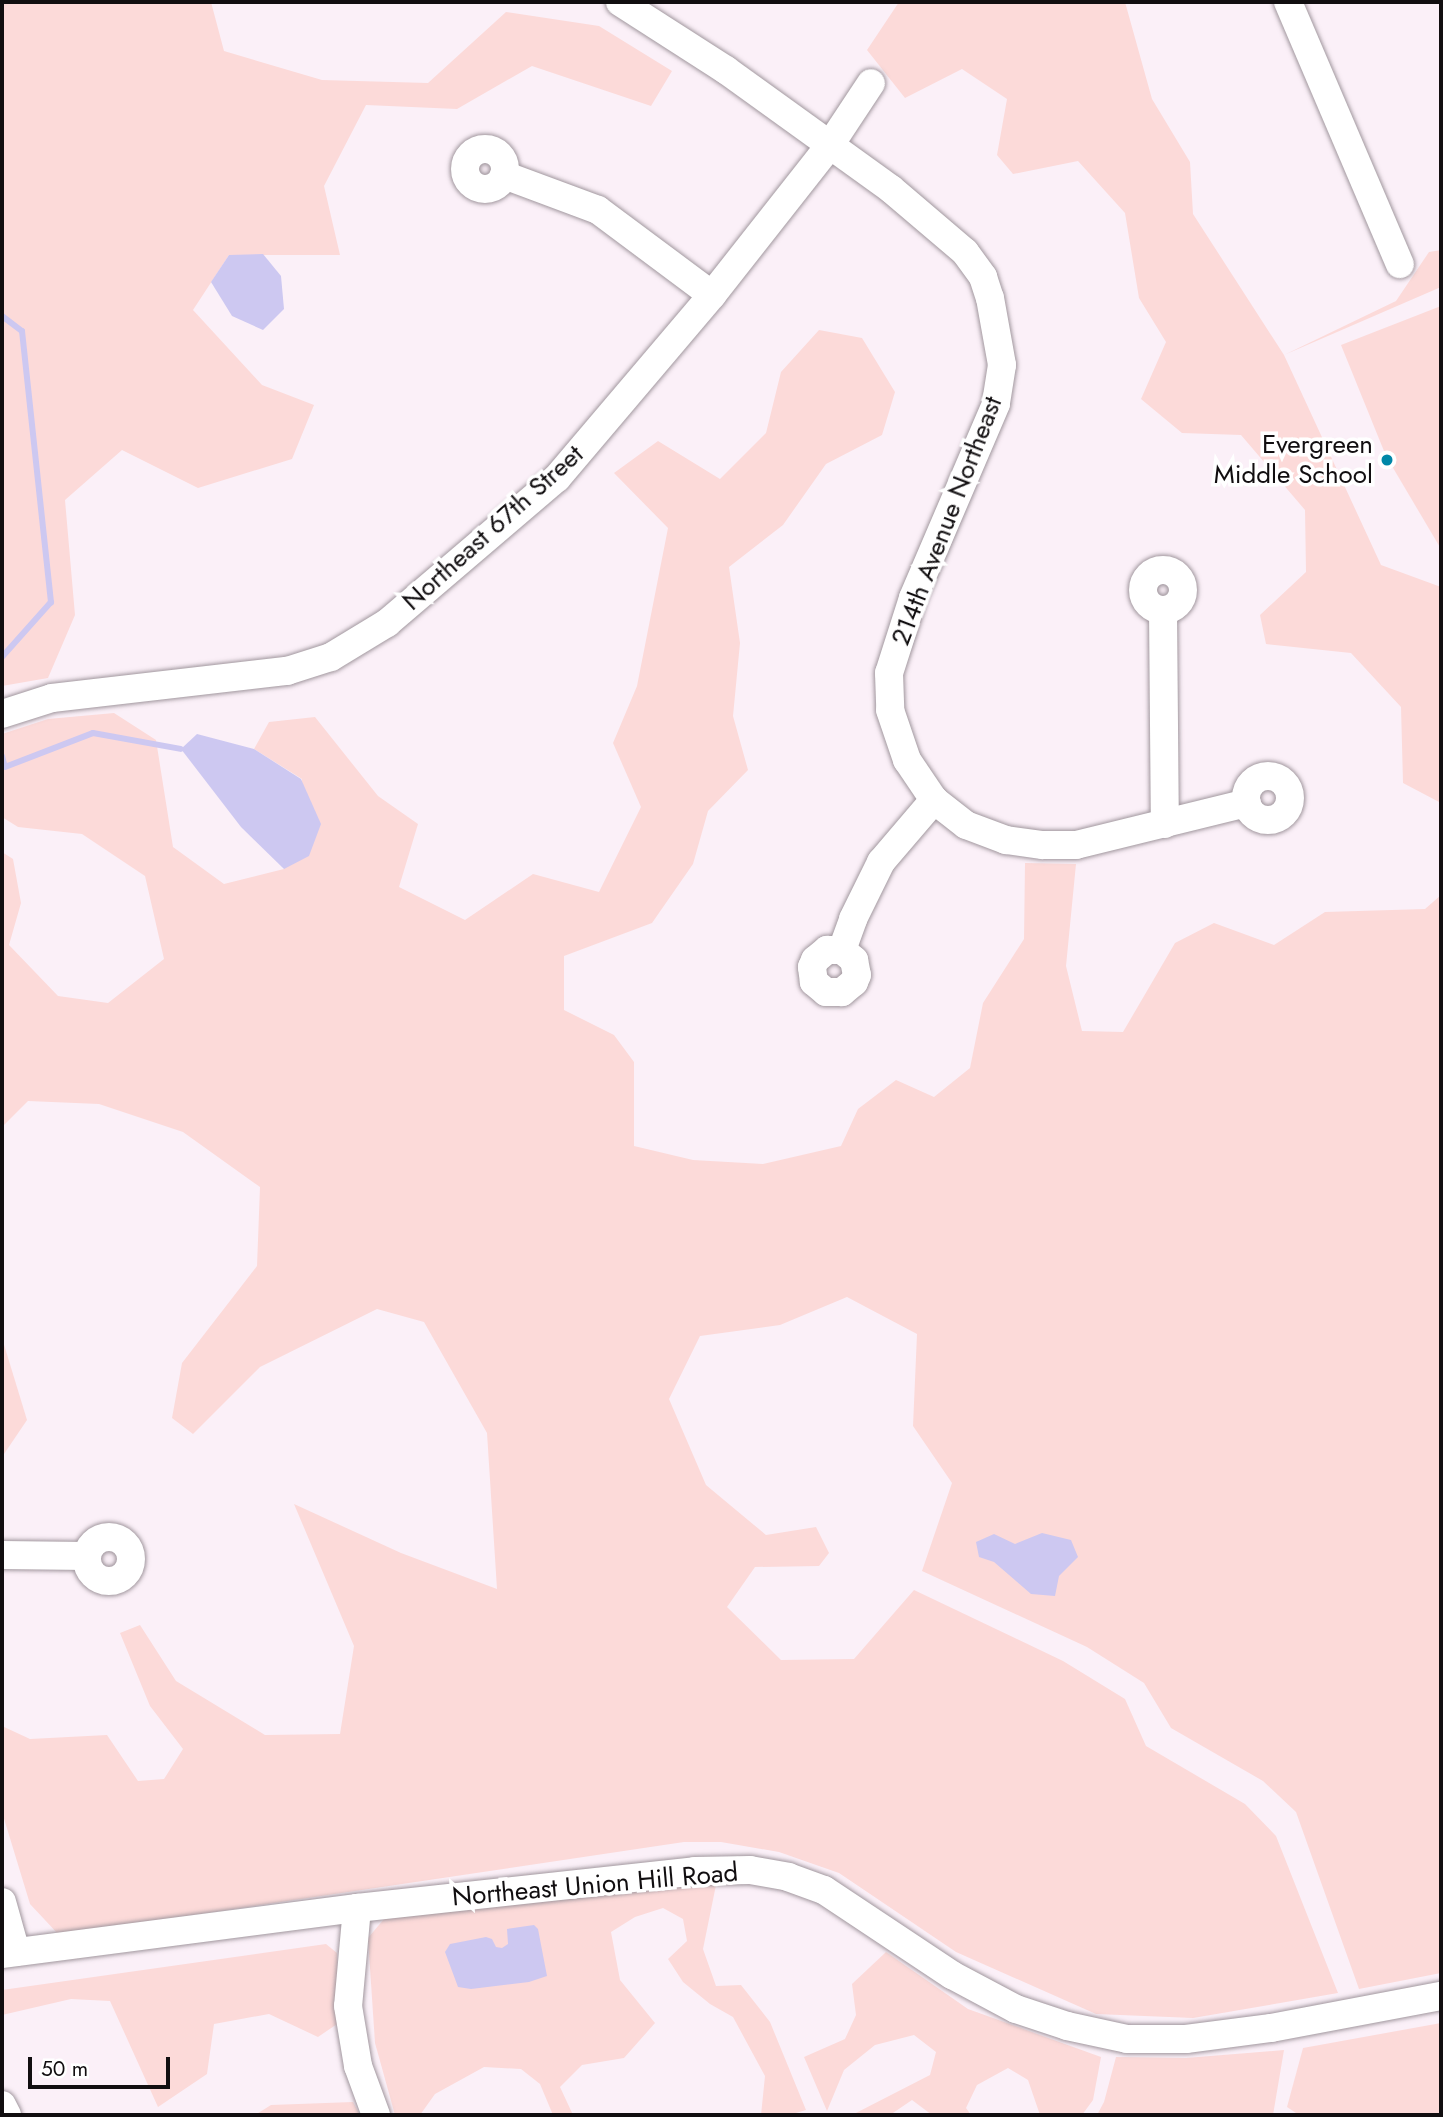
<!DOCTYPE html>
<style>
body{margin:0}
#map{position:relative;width:1443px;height:2117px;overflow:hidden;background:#fbf0f8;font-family:Jost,sans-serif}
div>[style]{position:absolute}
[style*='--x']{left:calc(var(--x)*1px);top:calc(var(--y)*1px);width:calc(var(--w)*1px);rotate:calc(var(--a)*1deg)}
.green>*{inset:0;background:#fcdad9}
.water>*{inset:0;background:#cdc8f1}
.stream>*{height:6px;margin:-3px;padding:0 3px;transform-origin:3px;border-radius:3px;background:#cdc8f1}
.roads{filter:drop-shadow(0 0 2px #a1979e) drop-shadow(0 0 2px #a1979e)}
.minor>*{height:28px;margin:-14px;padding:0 14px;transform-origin:14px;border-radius:14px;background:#fff}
.minor>.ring{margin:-14px;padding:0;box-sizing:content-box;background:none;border:28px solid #fff;border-radius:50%}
.dots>*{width:19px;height:19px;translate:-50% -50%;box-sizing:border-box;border:4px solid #fff;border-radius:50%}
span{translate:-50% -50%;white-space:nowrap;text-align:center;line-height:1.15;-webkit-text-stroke:7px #fff;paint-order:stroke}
.poi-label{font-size:26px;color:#110e10}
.right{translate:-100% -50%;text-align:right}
.street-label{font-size:26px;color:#110e10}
.frame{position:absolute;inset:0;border:4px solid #110e10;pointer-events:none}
.scale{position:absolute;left:28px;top:2057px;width:142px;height:32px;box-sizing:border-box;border:4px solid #110e10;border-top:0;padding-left:9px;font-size:21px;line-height:24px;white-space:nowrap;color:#110e10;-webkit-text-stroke:5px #fff;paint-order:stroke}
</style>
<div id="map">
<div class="green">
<i style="clip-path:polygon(2px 2px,211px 2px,224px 51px,322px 80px,428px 83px,506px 12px,599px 26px,672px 71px,651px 106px,532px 66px,457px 109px,366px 105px,324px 186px,340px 255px,229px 255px,193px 310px,262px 385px,314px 405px,292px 459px,198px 488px,122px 450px,65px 500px,75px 615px,48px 678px,2px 686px)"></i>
<i style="clip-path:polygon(899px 2px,1125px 2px,1152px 99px,1190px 162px,1193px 214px,1284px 355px,1396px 301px,1429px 252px,1441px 250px,1441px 287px,1284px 355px,1381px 565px,1441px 587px,1441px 803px,1403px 783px,1401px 707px,1351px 653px,1266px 644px,1260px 615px,1306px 572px,1305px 510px,1241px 435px,1182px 433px,1141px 399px,1166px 342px,1139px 298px,1125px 213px,1078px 161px,1013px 174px,997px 155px,1007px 99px,962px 69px,905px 98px,867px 50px)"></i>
<i style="clip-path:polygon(1441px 306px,1441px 549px,1386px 456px,1341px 345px)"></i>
<i style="clip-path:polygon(819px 330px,862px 338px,895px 392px,882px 435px,826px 464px,783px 525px,729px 567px,740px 643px,733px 716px,748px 770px,708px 811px,693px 864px,652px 923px,564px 956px,564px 1010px,614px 1035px,634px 1062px,634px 1146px,693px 1160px,763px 1164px,841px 1146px,858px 1109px,896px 1080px,934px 1097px,970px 1068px,983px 1003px,1024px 939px,1025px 863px,1076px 864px,1066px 966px,1082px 1031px,1123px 1032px,1175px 943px,1214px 923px,1274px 945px,1325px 912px,1425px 909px,1441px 895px,1441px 1973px,1359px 1989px,1296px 1812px,1263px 1781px,1171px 1728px,1144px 1683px,1087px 1647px,922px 1571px,952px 1483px,913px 1426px,917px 1334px,847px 1297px,780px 1325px,700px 1336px,669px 1399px,706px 1485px,766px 1535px,816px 1527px,829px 1553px,819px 1566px,755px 1567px,727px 1607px,781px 1660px,854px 1659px,914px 1590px,1063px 1661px,1125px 1699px,1146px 1746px,1245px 1804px,1276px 1836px,1338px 1993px,1193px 2018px,1096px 2014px,956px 1952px,839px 1873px,779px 1852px,721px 1842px,684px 1842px,59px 1935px,30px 1904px,2px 1812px,2px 1726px,30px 1739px,107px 1735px,138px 1781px,164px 1779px,183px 1749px,150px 1706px,120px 1633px,140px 1625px,176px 1681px,265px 1735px,340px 1734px,354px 1646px,294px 1504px,401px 1553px,497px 1589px,487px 1433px,424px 1322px,377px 1309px,260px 1367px,193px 1434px,172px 1418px,182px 1363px,257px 1266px,260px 1187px,183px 1132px,99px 1104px,28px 1101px,2px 1127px,2px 852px,13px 859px,21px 903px,9px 945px,58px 996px,108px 1003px,164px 959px,145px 876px,82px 834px,18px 827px,2px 817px,2px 734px,48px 719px,114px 713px,156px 740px,173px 847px,224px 884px,284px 869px,302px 779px,254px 749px,269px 722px,315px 717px,378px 796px,418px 824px,399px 887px,465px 920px,533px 874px,599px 892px,641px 807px,613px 743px,637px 686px,668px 528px,614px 473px,658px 441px,720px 479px,766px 433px,781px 372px)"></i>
<i style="clip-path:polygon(2px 1338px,27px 1420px,2px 1457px)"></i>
<i style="clip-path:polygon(692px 1881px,716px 1885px,703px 1949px,716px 1986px,741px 1985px,770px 2022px,806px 2110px,789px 2115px,761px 2115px,765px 2076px,733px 2017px,710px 2004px,683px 1982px,668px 1959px,687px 1941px,683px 1919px,663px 1908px,635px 1917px,611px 1932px,620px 1980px,655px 2023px,624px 2058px,582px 2065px,560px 2087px,573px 2115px,553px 2115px,540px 2084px,521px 2069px,484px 2067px,435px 2094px,420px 2115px,395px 2115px,375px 2043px,368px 1938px,384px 1919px)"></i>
<i style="clip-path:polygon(326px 1944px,337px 1953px,340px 2022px,318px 2037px,269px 2014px,214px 2024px,207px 2074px,158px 2107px,110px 2001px,71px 1999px,2px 2015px,2px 1990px)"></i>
<i style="clip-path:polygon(886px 1952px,968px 2009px,1101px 2057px,1093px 2100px,1082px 2115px,1040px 2115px,1028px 2080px,1008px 2068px,977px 2085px,966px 2108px,971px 2115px,932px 2115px,912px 2100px,890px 2115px,852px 2115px,930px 2075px,936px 2052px,914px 2035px,875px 2045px,844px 2070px,827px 2111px,804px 2057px,845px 2039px,856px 2015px,852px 1984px)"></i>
<i style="clip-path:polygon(1441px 2023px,1441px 2115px,1299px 2115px,1287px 2107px,1303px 2048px)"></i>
<i style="clip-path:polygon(1284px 2050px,1273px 2115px,1097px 2115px,1104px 2102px,1116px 2057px,1186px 2058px)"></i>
<i style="clip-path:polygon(353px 2102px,360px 2115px,255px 2115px,271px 2105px)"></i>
</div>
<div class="water">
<i style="clip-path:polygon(263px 254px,281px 276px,284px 309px,263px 330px,232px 316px,211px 282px,229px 255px)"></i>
<i style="clip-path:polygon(197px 734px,254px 749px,301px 779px,321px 824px,309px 856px,284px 869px,241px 827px,181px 749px)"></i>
<i style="clip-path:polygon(1042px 1533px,1071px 1540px,1078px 1557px,1059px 1576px,1055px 1596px,1031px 1594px,994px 1562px,979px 1557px,976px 1542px,994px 1534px,1015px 1544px)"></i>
<i style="clip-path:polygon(534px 1925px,538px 1929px,547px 1976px,529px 1982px,471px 1989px,458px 1987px,445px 1952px,450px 1944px,486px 1937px,492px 1939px,496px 1947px,502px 1948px,508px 1944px,507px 1929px)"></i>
</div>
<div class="stream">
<i style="--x:2;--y:316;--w:25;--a:37"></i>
<i style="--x:22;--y:331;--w:273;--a:83.9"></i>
<i style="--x:51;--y:602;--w:74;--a:131.7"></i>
<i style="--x:2;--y:756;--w:11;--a:75"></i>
<i style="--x:5;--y:767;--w:94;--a:-21.1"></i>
<i style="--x:93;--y:733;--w:89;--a:10.3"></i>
</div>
<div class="roads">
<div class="minor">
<i style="--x:620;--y:2;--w:126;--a:32.7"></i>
<i style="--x:726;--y:70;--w:203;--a:35.8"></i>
<i style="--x:891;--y:189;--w:97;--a:40.4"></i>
<i style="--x:965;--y:252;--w:31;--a:54"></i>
<i style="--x:983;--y:277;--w:22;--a:72"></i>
<i style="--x:990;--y:298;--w:68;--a:79.8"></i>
<i style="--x:1002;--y:365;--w:39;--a:99"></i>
<i style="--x:996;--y:404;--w:211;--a:113.2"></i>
<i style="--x:913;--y:598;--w:79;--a:107.7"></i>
<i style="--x:889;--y:673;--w:37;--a:88"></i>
<i style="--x:890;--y:710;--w:53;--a:71.2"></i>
<i style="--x:907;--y:760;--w:48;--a:56"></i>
<i style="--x:934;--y:800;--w:41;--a:38"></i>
<i style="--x:966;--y:825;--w:43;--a:20.6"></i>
<i style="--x:1006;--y:840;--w:37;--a:8"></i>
<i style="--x:1043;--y:845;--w:33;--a:0"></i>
<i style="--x:1076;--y:845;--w:176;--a:-13.8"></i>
<i style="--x:1288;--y:2;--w:285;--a:66.9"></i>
<i class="ring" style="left:465px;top:149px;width:12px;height:12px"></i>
<i style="--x:504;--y:175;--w:100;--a:20.4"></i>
<i style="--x:598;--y:210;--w:142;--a:36.7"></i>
<i class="ring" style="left:1143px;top:570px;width:12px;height:12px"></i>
<i style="--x:1163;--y:610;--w:214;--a:89.5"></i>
<i style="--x:2;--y:714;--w:52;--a:-17.7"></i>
<i style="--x:52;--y:698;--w:237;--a:-6.6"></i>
<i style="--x:287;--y:671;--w:46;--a:-17.7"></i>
<i style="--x:331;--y:657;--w:66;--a:-31.3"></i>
<i style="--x:387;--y:623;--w:223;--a:-40.5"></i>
<i style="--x:557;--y:478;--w:240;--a:-49.7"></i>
<i style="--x:712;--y:295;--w:191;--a:-51.8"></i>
<i style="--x:830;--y:145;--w:74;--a:-56.5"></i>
<i class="ring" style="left:1246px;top:776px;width:16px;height:16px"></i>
<i style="--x:842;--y:950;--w:16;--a:40"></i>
<i style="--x:854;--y:960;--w:15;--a:79"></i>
<i style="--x:857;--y:975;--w:8;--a:113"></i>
<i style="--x:854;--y:982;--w:16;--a:140"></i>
<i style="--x:842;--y:992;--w:16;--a:180"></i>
<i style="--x:826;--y:992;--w:16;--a:-140"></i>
<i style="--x:814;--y:982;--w:15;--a:-98"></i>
<i style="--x:812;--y:967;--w:8;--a:-67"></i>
<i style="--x:815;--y:960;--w:16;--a:-40"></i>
<i style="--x:827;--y:950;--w:15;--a:0"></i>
<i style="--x:842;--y:950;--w:33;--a:-70"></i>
<i style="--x:853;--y:919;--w:64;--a:-63.8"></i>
<i style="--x:881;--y:862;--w:82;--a:-49.5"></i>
<i class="ring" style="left:87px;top:1537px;width:16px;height:16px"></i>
<i style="--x:2;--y:1555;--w:85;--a:0.7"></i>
<i style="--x:2;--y:1902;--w:52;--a:74.4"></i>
<i style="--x:357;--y:1908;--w:98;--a:95.2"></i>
<i style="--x:348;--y:2006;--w:61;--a:80.5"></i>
<i style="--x:358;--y:2066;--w:52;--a:69.8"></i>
<i style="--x:2;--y:1954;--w:358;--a:-7.4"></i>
<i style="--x:357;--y:1908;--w:340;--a:-6.2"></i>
<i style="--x:695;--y:1871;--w:55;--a:-1"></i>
<i style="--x:750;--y:1870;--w:39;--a:10"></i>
<i style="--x:788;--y:1877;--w:38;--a:20"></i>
<i style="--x:824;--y:1890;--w:154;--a:33.6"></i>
<i style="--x:952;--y:1975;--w:72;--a:28"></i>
<i style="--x:1016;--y:2009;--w:54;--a:18.4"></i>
<i style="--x:1067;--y:2026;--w:61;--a:12.2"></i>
<i style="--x:1127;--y:2039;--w:59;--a:0"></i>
<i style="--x:1186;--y:2039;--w:86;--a:-7.4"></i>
<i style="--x:1271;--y:2028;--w:173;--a:-10.7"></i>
<i style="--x:2;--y:2105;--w:11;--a:63"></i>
</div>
</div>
<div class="dots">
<i style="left:1387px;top:460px;background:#0087a8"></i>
</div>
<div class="poi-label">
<span class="right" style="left:1373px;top:460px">Evergreen<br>Middle School</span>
</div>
<div class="street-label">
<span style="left:947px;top:521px;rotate:-69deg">214th Avenue Northeast</span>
<span style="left:493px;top:528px;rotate:-42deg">Northeast 67th Street</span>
<span style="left:595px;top:1885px;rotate:-5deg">Northeast Union Hill Road</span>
</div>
<div class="frame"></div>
<div class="scale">50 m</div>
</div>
